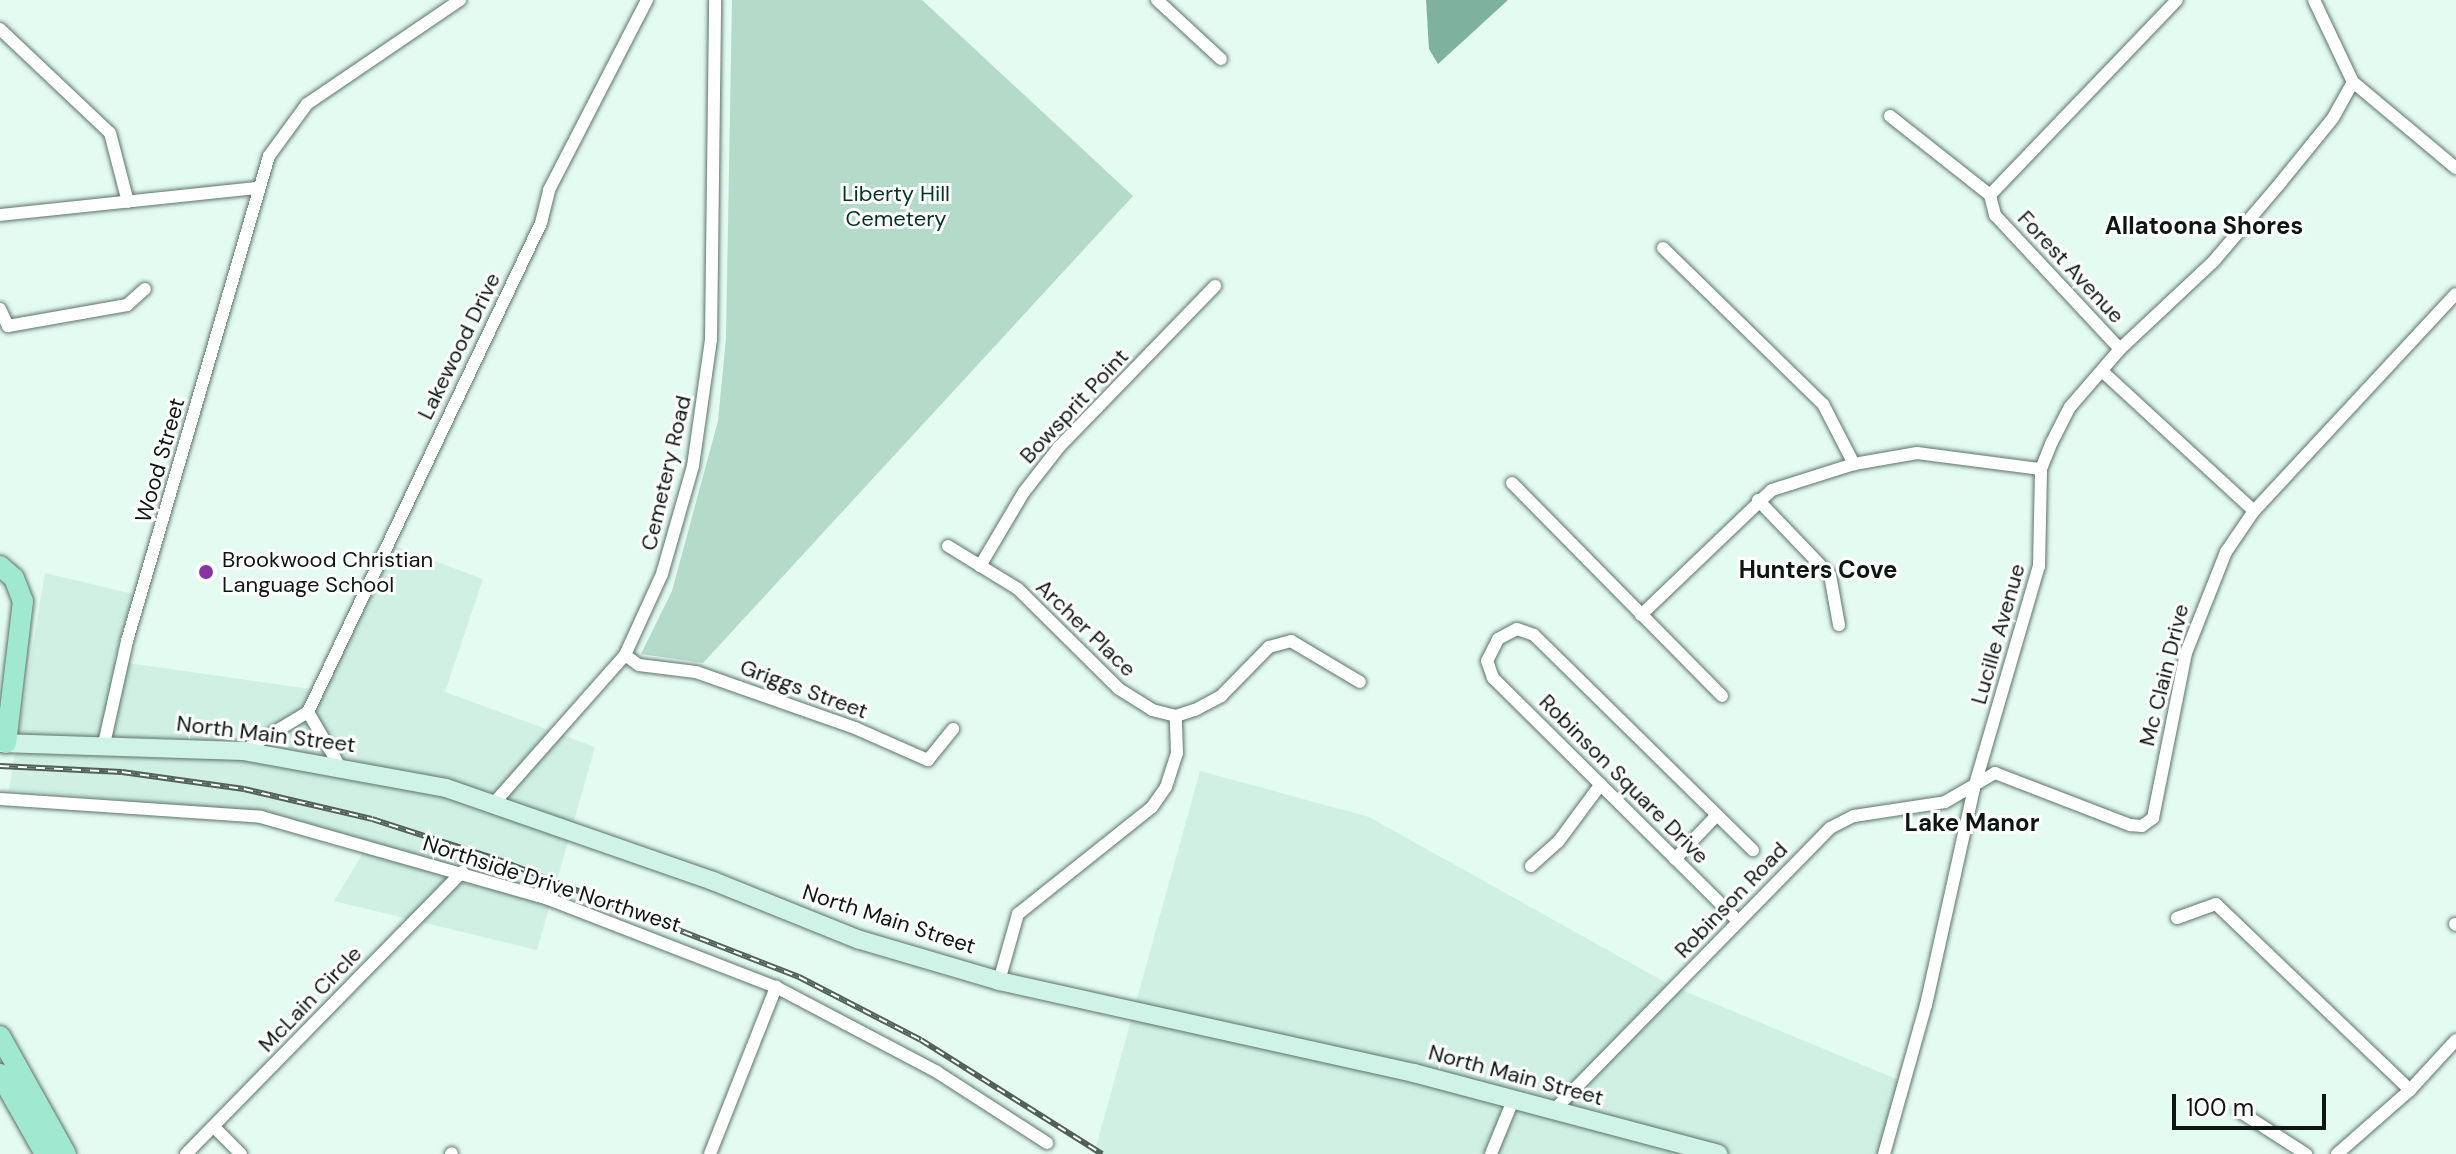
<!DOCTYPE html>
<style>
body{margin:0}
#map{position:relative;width:2456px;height:1154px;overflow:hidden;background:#e3fbf1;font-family:"DM Sans",sans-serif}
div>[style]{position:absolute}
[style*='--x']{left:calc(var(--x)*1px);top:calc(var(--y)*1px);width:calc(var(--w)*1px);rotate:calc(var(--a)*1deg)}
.built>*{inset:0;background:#cff0e3}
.green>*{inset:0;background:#b4daca}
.water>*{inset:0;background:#7fb29e}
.roads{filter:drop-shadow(0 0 2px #5d736a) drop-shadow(0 0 2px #5d736a)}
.minor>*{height:12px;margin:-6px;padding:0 6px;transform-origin:6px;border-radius:6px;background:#fff}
.secondary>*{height:18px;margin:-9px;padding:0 9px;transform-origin:9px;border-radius:9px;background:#d0f3e8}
.primary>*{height:20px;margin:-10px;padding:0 10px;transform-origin:10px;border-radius:10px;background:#a0e8d0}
.rail>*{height:6px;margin-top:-3px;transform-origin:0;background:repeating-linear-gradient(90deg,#fff 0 9px,#52605a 0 18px);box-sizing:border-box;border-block:2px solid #52605a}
.dots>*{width:22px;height:22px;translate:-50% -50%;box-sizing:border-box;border:4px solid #fff;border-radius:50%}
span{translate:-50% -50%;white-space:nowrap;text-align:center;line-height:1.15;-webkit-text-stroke:6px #fff;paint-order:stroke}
.park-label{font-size:22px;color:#033225}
.street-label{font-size:22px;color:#0d1612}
.poi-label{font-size:22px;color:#0d1612}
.left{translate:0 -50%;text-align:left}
.neighbourhood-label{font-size:24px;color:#0d1612;font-weight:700}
.scale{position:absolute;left:2172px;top:1094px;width:154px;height:36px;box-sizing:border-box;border:4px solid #0d1612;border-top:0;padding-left:10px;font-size:24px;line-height:28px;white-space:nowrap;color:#0d1612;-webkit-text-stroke:6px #fff;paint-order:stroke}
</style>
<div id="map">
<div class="built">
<i style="clip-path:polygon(391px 545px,483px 579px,445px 692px,595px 747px,537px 950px,334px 901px,369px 843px,123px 800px,9px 790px,45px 573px,133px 594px,114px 661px,324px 691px)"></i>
<i style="clip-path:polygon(1200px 771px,1369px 817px,1672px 986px,1901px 1081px,1882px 1154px,1094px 1154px)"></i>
</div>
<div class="green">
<i style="clip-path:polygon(732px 0,922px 0,1133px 196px,703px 663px,641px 654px,672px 591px,718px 421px,726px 338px)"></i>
</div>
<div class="water">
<i style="clip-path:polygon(1426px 0,1508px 0,1438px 64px,1429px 49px)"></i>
</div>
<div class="roads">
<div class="minor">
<i style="--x:1157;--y:0;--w:87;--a:42.7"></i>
<i style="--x:2314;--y:0;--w:91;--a:64.6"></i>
<i style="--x:2353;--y:82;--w:134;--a:39.9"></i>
<i style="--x:0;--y:29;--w:151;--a:43.4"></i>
<i style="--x:110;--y:133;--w:71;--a:75.4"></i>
<i style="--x:1890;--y:116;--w:127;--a:38.3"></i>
<i style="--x:1990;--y:195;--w:21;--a:76"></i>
<i style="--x:1995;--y:215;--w:183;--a:47"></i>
<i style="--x:1990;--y:195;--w:270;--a:-46.2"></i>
<i style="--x:0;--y:215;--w:259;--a:-6"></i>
<i style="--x:1663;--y:248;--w:223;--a:44.3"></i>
<i style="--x:1823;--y:404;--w:68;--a:62.7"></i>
<i style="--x:0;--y:309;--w:19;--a:65"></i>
<i style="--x:8;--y:326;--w:121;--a:-10"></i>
<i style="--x:127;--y:305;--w:24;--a:-42"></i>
<i style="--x:2103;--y:372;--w:205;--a:42.6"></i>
<i style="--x:1512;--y:483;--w:299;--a:45.4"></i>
<i style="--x:1758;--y:500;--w:104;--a:46.2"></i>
<i style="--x:1830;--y:575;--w:51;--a:79.8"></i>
<i style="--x:948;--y:546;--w:82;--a:31.6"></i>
<i style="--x:1018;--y:589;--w:142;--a:44.7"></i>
<i style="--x:1119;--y:689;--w:39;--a:32"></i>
<i style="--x:1152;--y:710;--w:25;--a:14"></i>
<i style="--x:1176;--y:716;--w:20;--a:-18"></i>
<i style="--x:1195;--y:710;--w:30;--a:-28"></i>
<i style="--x:1221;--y:696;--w:69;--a:-45.6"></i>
<i style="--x:1269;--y:647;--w:23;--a:-15"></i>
<i style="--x:1291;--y:641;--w:80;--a:30.7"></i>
<i style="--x:980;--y:566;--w:86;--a:-59.3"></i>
<i style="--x:1024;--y:492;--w:58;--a:-52"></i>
<i style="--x:1060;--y:446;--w:223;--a:-45.9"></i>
<i style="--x:1641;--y:615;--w:181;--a:-43.7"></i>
<i style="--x:1772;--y:490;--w:86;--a:-17.6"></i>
<i style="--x:1854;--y:464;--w:64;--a:-9.9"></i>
<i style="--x:1917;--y:453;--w:125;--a:7.4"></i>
<i style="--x:625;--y:655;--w:17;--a:36"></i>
<i style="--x:639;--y:665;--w:57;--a:7"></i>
<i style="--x:696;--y:672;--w:169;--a:19.4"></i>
<i style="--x:855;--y:728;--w:80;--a:23.7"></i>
<i style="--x:928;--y:760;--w:40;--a:-51"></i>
<i style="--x:308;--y:712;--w:61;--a:59.7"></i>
<i style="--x:104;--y:744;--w:106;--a:-77.4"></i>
<i style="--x:127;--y:641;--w:505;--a:-73.68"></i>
<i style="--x:269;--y:156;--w:64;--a:-53.8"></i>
<i style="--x:307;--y:104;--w:185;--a:-34.2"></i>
<i style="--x:243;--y:751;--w:76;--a:-31"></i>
<i style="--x:308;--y:712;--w:542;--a:-64.52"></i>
<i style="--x:541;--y:223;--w:34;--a:-76"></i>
<i style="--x:549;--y:190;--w:214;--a:-62.7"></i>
<i style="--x:0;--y:799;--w:262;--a:3.9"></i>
<i style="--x:261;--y:817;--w:296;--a:15.9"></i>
<i style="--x:546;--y:898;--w:247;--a:21.2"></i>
<i style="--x:776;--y:987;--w:182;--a:27.8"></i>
<i style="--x:937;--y:1072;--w:131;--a:32.8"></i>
<i style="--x:495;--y:802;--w:196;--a:-48.5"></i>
<i style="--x:625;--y:655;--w:89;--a:-65.4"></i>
<i style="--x:662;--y:574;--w:112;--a:-74"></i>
<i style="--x:693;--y:466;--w:127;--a:-81.9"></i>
<i style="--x:711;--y:340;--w:340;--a:-89.3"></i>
<i style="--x:1675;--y:859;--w:59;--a:-46.4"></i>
<i style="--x:1531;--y:866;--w:36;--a:-42"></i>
<i style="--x:1558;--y:842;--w:72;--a:-53.4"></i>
<i style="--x:2177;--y:918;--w:41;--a:-19.7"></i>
<i style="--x:2216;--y:904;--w:269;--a:43.8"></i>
<i style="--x:1738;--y:921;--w:345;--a:-135.2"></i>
<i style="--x:1493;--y:678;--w:18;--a:-109"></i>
<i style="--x:1487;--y:661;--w:25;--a:-63"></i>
<i style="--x:1498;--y:639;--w:21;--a:-28"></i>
<i style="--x:1517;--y:629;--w:18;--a:19"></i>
<i style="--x:1534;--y:635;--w:307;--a:44.5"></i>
<i style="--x:2455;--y:924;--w:1;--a:45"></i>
<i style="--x:999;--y:981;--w:70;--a:-74.2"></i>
<i style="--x:1018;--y:914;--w:171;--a:-38.6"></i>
<i style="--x:1152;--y:807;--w:24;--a:-55"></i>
<i style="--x:1166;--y:787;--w:36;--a:-72"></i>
<i style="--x:1177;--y:753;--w:37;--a:-92"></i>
<i style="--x:1555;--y:1109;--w:393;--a:-45.6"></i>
<i style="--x:1830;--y:828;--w:27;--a:-27"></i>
<i style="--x:1854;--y:816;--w:92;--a:-8.7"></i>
<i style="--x:1945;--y:802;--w:58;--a:-30.1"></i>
<i style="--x:1995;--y:773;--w:145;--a:21.1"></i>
<i style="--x:2130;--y:825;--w:12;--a:5"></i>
<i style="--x:2142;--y:826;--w:14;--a:-36"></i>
<i style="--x:2153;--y:818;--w:168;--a:-78.7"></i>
<i style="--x:2186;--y:653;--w:109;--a:-68.4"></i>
<i style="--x:2226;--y:552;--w:50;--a:-55.7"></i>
<i style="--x:2254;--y:511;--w:296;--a:-47.1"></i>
<i style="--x:2239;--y:1111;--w:80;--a:32.7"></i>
<i style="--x:214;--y:1127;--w:38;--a:45"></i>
<i style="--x:186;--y:1154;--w:395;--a:-45.6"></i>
<i style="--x:451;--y:1154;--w:1;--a:-45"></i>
<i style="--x:710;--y:1154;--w:180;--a:-68.4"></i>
<i style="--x:1491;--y:1154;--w:61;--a:-67.7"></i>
<i style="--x:1884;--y:1154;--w:155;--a:-74.3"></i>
<i style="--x:1926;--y:1005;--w:222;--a:-77.5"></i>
<i style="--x:1974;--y:788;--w:231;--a:-73.7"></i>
<i style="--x:2039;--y:566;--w:97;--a:-88.8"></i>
<i style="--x:2041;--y:469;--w:29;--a:-68"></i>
<i style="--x:2052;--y:442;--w:39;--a:-63"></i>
<i style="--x:2070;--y:407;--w:77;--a:-49.2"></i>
<i style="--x:2120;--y:349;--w:127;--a:-43.1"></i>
<i style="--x:2213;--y:262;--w:105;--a:-49.6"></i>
<i style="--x:2281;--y:182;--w:82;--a:-50.9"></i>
<i style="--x:2333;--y:118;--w:41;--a:-60.9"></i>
<i style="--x:2337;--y:1154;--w:97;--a:-41.2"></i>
<i style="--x:2410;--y:1090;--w:68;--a:-47.4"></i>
</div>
<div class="secondary">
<i style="--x:0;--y:743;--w:243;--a:1.9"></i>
<i style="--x:243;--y:751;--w:206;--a:10.3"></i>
<i style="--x:446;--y:788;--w:283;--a:19.2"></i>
<i style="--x:713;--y:881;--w:158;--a:21.9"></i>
<i style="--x:860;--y:940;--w:145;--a:16.4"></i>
<i style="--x:999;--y:981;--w:425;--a:12.5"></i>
<i style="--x:1414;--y:1073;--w:315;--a:14.9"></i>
</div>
<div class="primary">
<i style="--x:0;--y:566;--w:18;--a:41"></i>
<i style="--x:14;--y:578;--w:25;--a:69"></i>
<i style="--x:23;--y:601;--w:143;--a:96.8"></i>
<i style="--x:0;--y:1036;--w:135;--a:60.8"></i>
<i style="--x:0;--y:1074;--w:92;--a:60.6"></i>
</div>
</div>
<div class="rail">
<i style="--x:0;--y:766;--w:122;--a:2.8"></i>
<i style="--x:122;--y:772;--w:123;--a:7.9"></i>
<i style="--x:244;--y:789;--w:131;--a:13.2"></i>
<i style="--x:372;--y:819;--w:133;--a:17.9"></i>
<i style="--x:499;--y:860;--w:322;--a:21.3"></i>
<i style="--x:799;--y:977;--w:137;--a:27.3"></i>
<i style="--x:921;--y:1040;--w:214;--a:32.2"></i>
</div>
<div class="dots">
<i style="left:206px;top:572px;background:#8a34a1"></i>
</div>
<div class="park-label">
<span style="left:896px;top:206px">Liberty Hill<br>Cemetery</span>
</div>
<div class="street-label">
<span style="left:2071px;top:267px;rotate:47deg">Forest Avenue</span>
<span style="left:459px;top:346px;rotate:-64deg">Lakewood Drive</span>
<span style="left:1074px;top:406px;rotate:-47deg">Bowsprit Point</span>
<span style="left:160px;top:460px;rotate:-74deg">Wood Street</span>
<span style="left:666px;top:473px;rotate:-77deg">Cemetery Road</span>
<span style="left:1086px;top:628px;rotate:44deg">Archer Place</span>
<span style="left:1998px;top:634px;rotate:-74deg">Lucille Avenue</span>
<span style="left:2164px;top:675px;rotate:-76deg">Mc Clain Drive</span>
<span style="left:804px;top:689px;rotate:20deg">Griggs Street</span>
<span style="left:266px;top:734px;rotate:7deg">North Main Street</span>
<span style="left:1624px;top:779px;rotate:45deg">Robinson Square Drive</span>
<span style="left:552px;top:884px;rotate:18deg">Northside Drive Northwest</span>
<span style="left:1731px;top:900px;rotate:-46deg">Robinson Road</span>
<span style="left:889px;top:919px;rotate:18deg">North Main Street</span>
<span style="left:310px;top:999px;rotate:-46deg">McLain Circle</span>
<span style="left:1516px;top:1075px;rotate:15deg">North Main Street</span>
</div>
<div class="poi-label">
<span class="left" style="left:222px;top:572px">Brookwood Christian<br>Language School</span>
</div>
<div class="neighbourhood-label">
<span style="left:2204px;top:226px">Allatoona Shores</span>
<span style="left:1818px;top:570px">Hunters Cove</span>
<span style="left:1972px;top:823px">Lake Manor</span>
</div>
<div class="scale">100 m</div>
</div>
